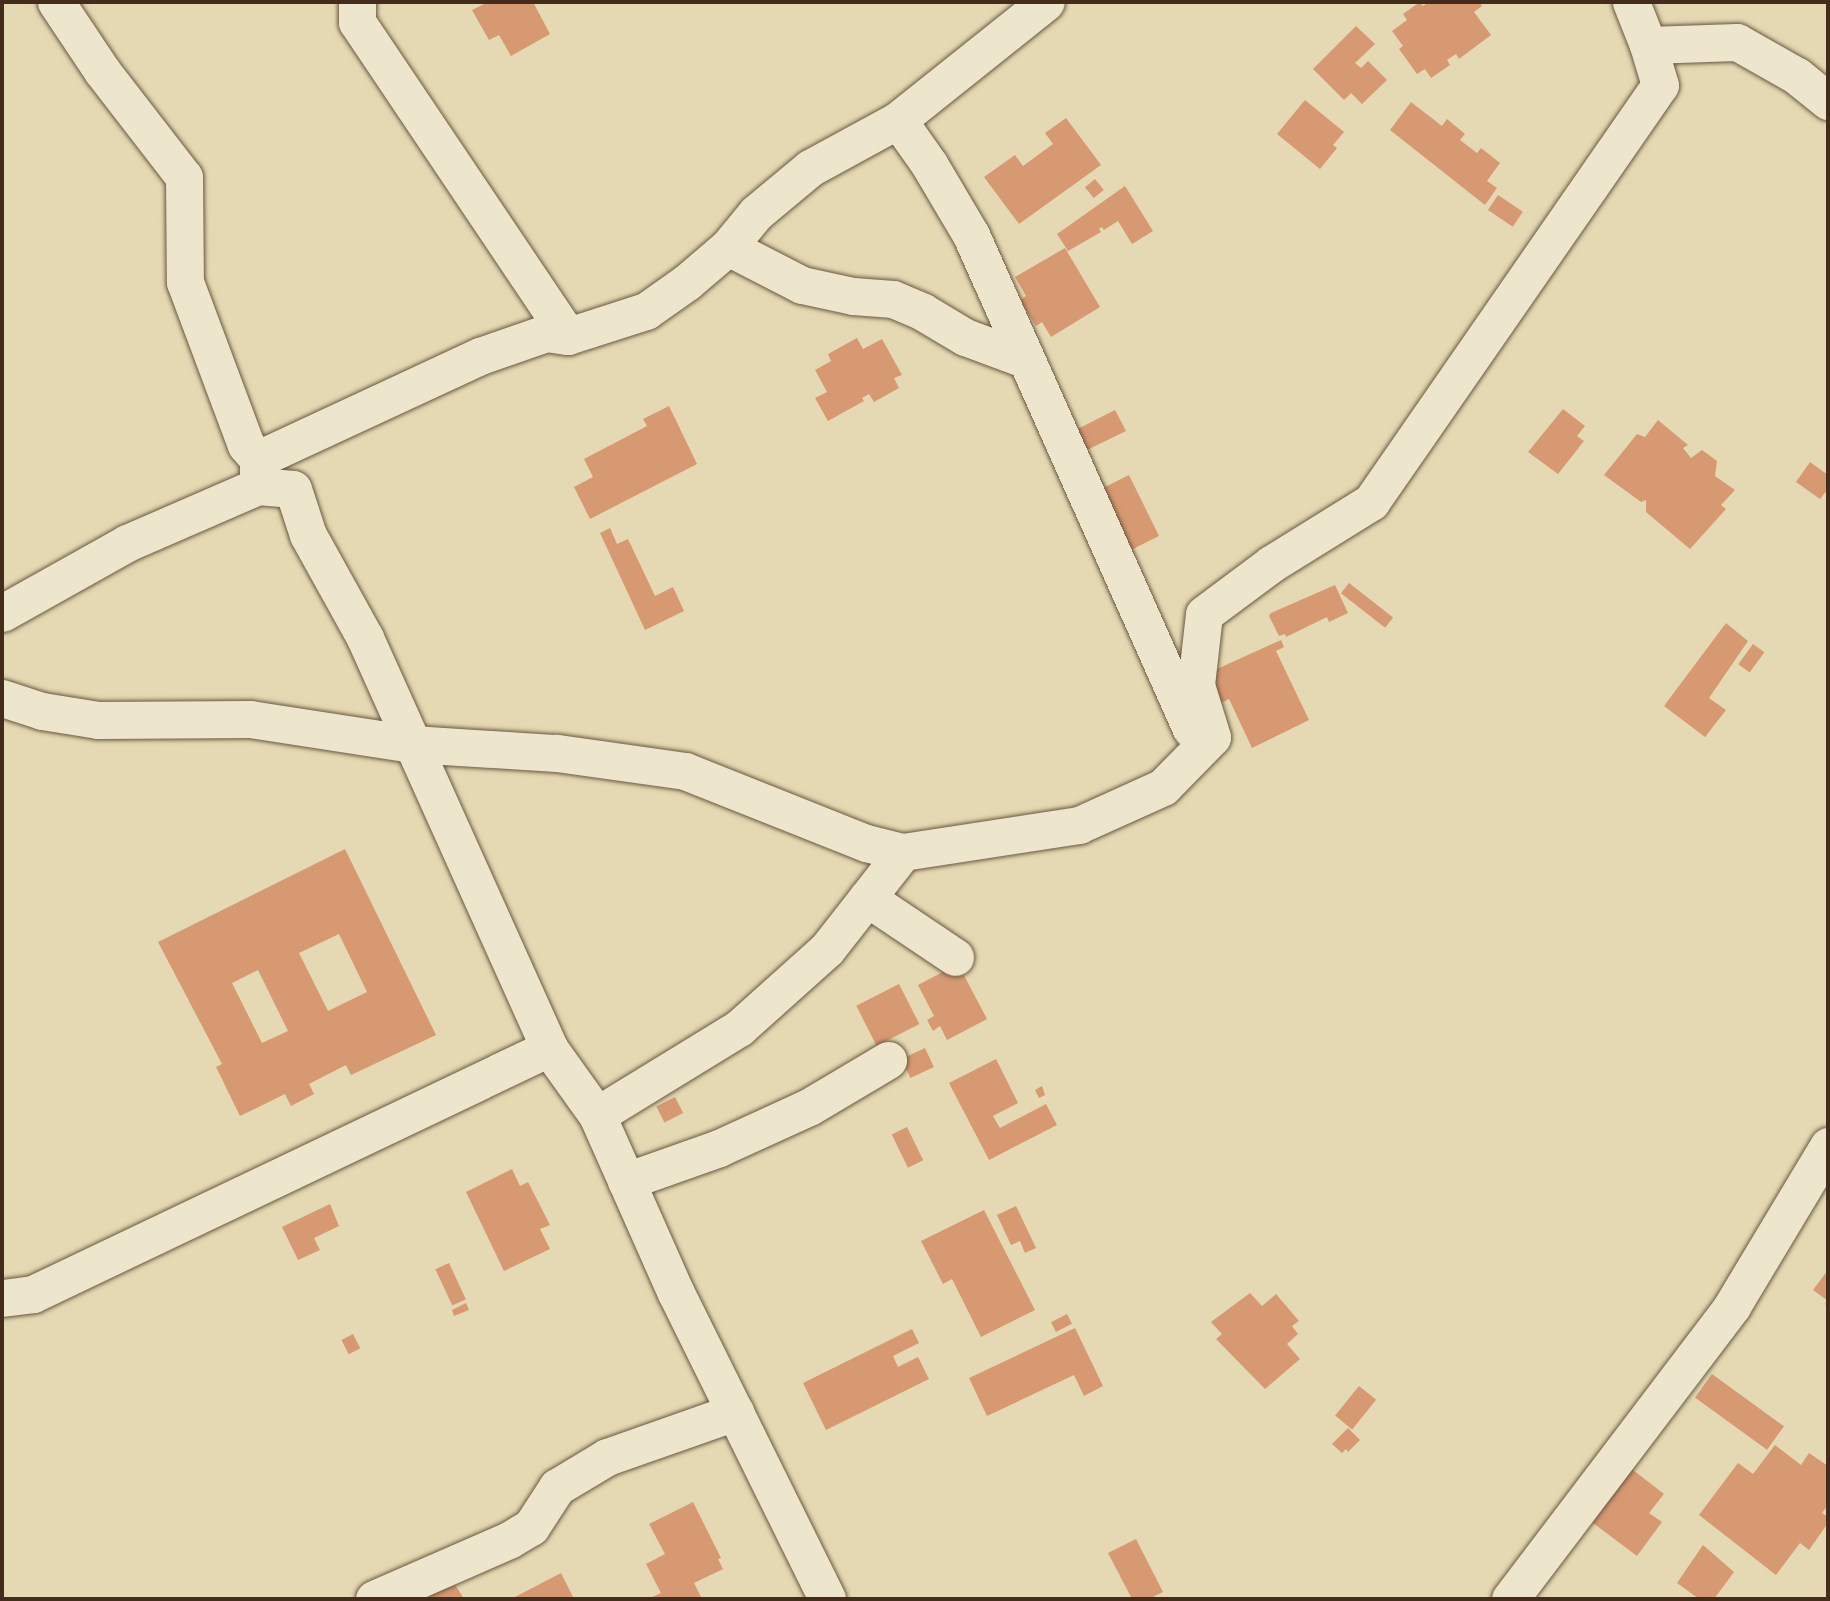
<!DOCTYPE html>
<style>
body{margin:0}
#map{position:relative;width:1830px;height:1601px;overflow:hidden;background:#e4d9b2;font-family:Alegreya,serif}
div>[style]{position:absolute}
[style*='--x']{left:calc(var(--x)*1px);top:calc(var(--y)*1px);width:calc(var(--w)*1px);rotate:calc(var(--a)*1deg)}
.building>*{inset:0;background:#d79972;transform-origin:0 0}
.roads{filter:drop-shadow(0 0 2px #6b5741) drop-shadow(0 0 2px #6b5741)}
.minor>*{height:37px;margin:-18.5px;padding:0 18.5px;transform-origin:18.5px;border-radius:18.5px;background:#ede6cd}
span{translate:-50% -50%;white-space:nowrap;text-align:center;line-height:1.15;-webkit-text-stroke:5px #ede6cd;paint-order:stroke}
.frame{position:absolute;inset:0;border:4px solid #432c1b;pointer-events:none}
</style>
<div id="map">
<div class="building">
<i style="clip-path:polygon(488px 2px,533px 2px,550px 34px,511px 56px,499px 35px,489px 40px,472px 10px)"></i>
<i style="clip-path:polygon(1420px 2px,1423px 6px,1429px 2px,1479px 2px,1482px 6px,1474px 12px,1491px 35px,1459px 59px,1456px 54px,1447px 60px,1450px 65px,1431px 78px,1425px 69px,1417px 74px,1399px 49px,1403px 46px,1392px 31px,1407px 20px,1403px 14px)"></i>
<i style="clip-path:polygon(1356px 26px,1375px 44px,1355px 63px,1361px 68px,1368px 61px,1387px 80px,1362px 104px,1351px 93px,1344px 100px,1313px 69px)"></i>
<i style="clip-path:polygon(1305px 100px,1344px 132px,1333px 145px,1337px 148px,1320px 169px,1277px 134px)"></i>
<i style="clip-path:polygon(1411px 102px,1442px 126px,1447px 119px,1465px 134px,1460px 140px,1477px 153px,1481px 148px,1500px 163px,1487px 181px,1497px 188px,1485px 205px,1390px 130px)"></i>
<i style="clip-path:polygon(1066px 118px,1101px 165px,1019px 224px,984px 177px,1015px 155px,1023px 166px,1053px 144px,1045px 133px)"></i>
<i style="left:1095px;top:179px;width:14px;height:13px;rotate:51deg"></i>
<i style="clip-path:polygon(1125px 186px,1153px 231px,1132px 244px,1118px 221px,1104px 230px,1102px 227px,1099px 229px,1101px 232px,1068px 251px,1057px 234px)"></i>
<i style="left:1498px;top:195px;width:30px;height:18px;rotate:34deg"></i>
<i style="clip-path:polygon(1065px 248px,1100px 307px,1051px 337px,1042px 322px,1036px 326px,1020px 300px,1026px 296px,1015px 277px)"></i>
<i style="clip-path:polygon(857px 338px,863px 349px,882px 339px,902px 375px,894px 378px,899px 388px,874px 402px,869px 394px,862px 398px,864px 401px,828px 421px,815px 398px,827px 392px,815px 370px,831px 361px,828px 354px)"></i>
<i style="clip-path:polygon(669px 406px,697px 464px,590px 519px,574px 487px,593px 477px,584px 459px,647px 426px,643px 419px)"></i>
<i style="clip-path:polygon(1563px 409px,1585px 426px,1577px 436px,1584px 441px,1558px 474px,1528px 452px)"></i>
<i style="clip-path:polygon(1115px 410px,1126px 431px,1087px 450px,1105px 487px,1129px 475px,1159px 536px,1113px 559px,1054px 441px)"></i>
<i style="clip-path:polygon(1658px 420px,1688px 445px,1683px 448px,1691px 458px,1702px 450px,1717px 461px,1715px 476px,1735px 490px,1721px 505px,1726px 509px,1690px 549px,1646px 512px,1646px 500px,1641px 502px,1604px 475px,1637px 434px,1645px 437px)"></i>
<i style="clip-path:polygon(1810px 462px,1828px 475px,1828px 489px,1820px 499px,1796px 482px)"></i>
<i style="clip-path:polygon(610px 528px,617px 544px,628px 539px,655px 596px,673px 587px,684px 611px,645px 630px,600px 533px)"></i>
<i style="left:1349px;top:583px;width:56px;height:13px;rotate:38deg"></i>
<i style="clip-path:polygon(1335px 585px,1348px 613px,1329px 622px,1327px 617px,1286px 637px,1285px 634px,1279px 636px,1269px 616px,1271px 613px)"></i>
<i style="clip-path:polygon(1726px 623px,1748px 641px,1709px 698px,1726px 710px,1705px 737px,1664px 706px)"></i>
<i style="clip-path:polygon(1281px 640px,1284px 647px,1276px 651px,1309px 720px,1252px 748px,1229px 699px,1221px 703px,1206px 674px)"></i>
<i style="left:1753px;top:644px;width:14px;height:25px;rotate:36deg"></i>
<i style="clip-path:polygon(evenodd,345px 849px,436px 1035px,351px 1075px,346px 1065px,309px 1084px,314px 1094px,291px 1106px,285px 1094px,240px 1116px,216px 1067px,222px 1064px,158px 942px,345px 849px,339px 934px,367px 992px,328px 1011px,299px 953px,339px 934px,345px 849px,258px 970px,288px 1031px,262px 1043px,232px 983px,258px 970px)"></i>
<i style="clip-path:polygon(958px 964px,987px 1019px,947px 1040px,940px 1026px,933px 1031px,927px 1020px,934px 1016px,918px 985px)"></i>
<i style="left:899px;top:984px;width:45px;height:48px;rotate:63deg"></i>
<i style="left:925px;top:1048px;width:21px;height:26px;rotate:65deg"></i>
<i style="clip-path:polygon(996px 1059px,1018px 1103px,993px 1116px,1000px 1128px,1046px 1104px,1057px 1125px,989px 1160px,949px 1083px)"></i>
<i style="clip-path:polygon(1042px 1086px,1045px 1095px,1039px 1098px,1035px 1090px)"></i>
<i style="left:675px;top:1097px;width:18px;height:21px;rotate:63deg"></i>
<i style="left:907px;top:1127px;width:37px;height:17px;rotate:64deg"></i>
<i style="clip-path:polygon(512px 1169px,520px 1186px,528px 1182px,550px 1225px,540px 1229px,550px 1249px,504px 1271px,466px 1192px)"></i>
<i style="clip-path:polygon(330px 1204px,339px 1226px,314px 1238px,320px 1250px,298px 1260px,282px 1227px)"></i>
<i style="clip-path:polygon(1016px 1206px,1036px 1248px,1025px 1253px,1020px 1241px,1011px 1245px,997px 1215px)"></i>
<i style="clip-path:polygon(984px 1210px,1035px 1310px,981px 1337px,952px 1279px,943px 1284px,921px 1241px)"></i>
<i style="left:449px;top:1263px;width:40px;height:15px;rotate:65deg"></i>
<i style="clip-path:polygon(1828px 1270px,1828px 1307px,1825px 1304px,1828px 1301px,1813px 1290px)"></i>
<i style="clip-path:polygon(1250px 1293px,1262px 1306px,1276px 1294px,1299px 1321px,1292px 1326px,1298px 1334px,1287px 1344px,1300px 1359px,1265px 1389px,1216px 1339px,1222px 1334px,1211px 1322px)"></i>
<i style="clip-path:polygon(466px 1303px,469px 1310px,454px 1316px,452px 1310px)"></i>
<i style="left:1067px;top:1314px;width:11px;height:18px;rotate:63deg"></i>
<i style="clip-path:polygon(1075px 1328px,1103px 1386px,1084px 1396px,1074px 1375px,987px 1416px,969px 1378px)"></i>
<i style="clip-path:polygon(912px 1329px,919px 1343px,893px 1356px,898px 1367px,918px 1357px,929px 1379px,826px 1430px,803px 1383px)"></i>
<i style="left:353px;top:1334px;width:16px;height:13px;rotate:63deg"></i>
<i style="left:1712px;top:1374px;width:89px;height:29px;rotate:36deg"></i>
<i style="left:1359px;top:1386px;width:22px;height:38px;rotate:39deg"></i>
<i style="clip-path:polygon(1348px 1428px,1360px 1440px,1348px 1452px,1346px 1449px,1342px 1453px,1332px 1444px)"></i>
<i style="clip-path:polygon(1775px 1445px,1801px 1465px,1809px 1453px,1828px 1466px,1828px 1505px,1822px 1513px,1828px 1517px,1828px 1523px,1809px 1550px,1800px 1543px,1776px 1575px,1699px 1515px,1738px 1463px,1753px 1474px)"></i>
<i style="clip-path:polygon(1624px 1463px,1664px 1494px,1649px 1513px,1662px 1522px,1637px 1556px,1585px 1517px)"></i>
<i style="clip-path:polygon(693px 1502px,721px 1558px,718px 1559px,723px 1569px,694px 1583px,702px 1599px,648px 1599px,661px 1593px,646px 1564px,665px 1554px,649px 1524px)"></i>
<i style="clip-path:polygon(1136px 1539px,1163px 1592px,1149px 1599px,1132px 1599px,1108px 1553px)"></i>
<i style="clip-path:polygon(1703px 1545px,1734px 1572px,1714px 1599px,1699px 1599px,1677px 1583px)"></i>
<i style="clip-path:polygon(561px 1573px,574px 1599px,516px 1599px,515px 1597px)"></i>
<i style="clip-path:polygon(454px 1583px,464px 1599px,425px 1599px)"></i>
</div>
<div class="roads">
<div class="minor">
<i style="--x:56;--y:2;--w:83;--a:56.3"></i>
<i style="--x:102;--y:71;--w:134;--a:52.3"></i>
<i style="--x:184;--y:177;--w:105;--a:89.5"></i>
<i style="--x:185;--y:282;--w:174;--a:69.5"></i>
<i style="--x:246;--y:445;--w:18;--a:49"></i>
<i style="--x:258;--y:459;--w:27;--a:90"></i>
<i style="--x:258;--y:486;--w:35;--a:5"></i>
<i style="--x:293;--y:489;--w:48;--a:71.9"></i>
<i style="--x:308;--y:535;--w:118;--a:61"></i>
<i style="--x:365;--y:638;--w:449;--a:65.8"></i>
<i style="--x:549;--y:1048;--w:82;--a:54.4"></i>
<i style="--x:597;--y:1115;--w:195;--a:66.1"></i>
<i style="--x:676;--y:1293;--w:341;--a:63.7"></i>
<i style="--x:357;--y:2;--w:20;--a:90"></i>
<i style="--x:357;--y:22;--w:378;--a:56.1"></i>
<i style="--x:1648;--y:45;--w:89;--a:-1.9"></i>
<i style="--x:1737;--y:42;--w:69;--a:29.5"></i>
<i style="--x:1797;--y:76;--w:40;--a:39"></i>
<i style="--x:898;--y:120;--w:54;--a:54.8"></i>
<i style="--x:929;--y:164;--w:82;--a:59.4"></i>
<i style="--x:971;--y:235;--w:541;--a:65.99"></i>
<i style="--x:728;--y:247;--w:83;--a:27.2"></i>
<i style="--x:802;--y:285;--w:52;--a:12.2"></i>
<i style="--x:853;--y:296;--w:40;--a:4.3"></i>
<i style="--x:893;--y:299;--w:33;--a:23"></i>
<i style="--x:923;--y:312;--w:49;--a:30.8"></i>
<i style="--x:965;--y:337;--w:63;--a:20.4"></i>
<i style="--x:258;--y:459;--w:245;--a:-24.9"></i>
<i style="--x:480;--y:356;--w:70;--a:-19.2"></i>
<i style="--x:546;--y:333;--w:22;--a:8"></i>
<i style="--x:568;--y:336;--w:82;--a:-17.8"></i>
<i style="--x:646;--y:311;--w:50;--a:-35.3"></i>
<i style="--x:687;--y:282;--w:54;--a:-40.5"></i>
<i style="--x:728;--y:247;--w:44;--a:-50.5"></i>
<i style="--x:756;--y:213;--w:70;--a:-39.8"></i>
<i style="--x:810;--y:168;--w:100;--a:-28.6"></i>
<i style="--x:898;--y:120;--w:189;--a:-38.6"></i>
<i style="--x:2;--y:613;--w:143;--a:-29.2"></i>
<i style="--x:127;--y:543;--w:143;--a:-23.5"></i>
<i style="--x:2;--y:698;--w:42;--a:18"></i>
<i style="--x:42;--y:711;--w:57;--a:9.1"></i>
<i style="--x:98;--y:720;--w:152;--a:-0.4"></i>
<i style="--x:250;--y:719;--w:164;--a:8.8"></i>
<i style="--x:412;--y:744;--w:145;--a:3.6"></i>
<i style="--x:557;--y:753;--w:129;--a:8"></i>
<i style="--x:685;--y:771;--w:195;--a:21.7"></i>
<i style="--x:866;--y:843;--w:38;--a:14"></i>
<i style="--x:903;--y:852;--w:178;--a:-8.7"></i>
<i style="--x:1079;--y:825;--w:92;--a:-24.3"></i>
<i style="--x:1163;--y:787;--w:70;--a:-45.6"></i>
<i style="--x:1212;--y:737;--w:54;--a:-107.1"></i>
<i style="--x:1196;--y:685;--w:71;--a:-83.6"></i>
<i style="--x:1204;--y:614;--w:84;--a:-36.7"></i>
<i style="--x:1271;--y:564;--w:118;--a:-31.8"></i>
<i style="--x:1371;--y:502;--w:507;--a:-55.28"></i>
<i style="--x:1660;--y:85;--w:42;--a:-106.7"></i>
<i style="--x:1648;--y:45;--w:46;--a:-111.6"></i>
<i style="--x:867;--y:898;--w:106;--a:33.8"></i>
<i style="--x:597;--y:1115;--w:167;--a:-31.5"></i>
<i style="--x:739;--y:1028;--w:118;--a:-41.9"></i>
<i style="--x:827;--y:949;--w:123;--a:-51.9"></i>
<i style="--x:626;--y:1181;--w:99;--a:-19.5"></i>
<i style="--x:719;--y:1148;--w:99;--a:-24.5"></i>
<i style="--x:809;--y:1107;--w:92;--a:-30.7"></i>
<i style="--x:2;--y:1298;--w:31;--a:-7"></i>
<i style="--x:33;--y:1294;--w:572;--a:-25.49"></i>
<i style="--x:374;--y:1599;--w:147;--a:-23.6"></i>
<i style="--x:509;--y:1540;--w:26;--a:-31"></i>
<i style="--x:531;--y:1527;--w:48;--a:-57"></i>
<i style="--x:557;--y:1487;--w:58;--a:-31"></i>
<i style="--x:607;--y:1457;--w:136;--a:-19.4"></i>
<i style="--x:1510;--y:1599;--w:368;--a:-52.8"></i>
<i style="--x:1732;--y:1306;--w:187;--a:-59"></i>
</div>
</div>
<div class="frame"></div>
</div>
